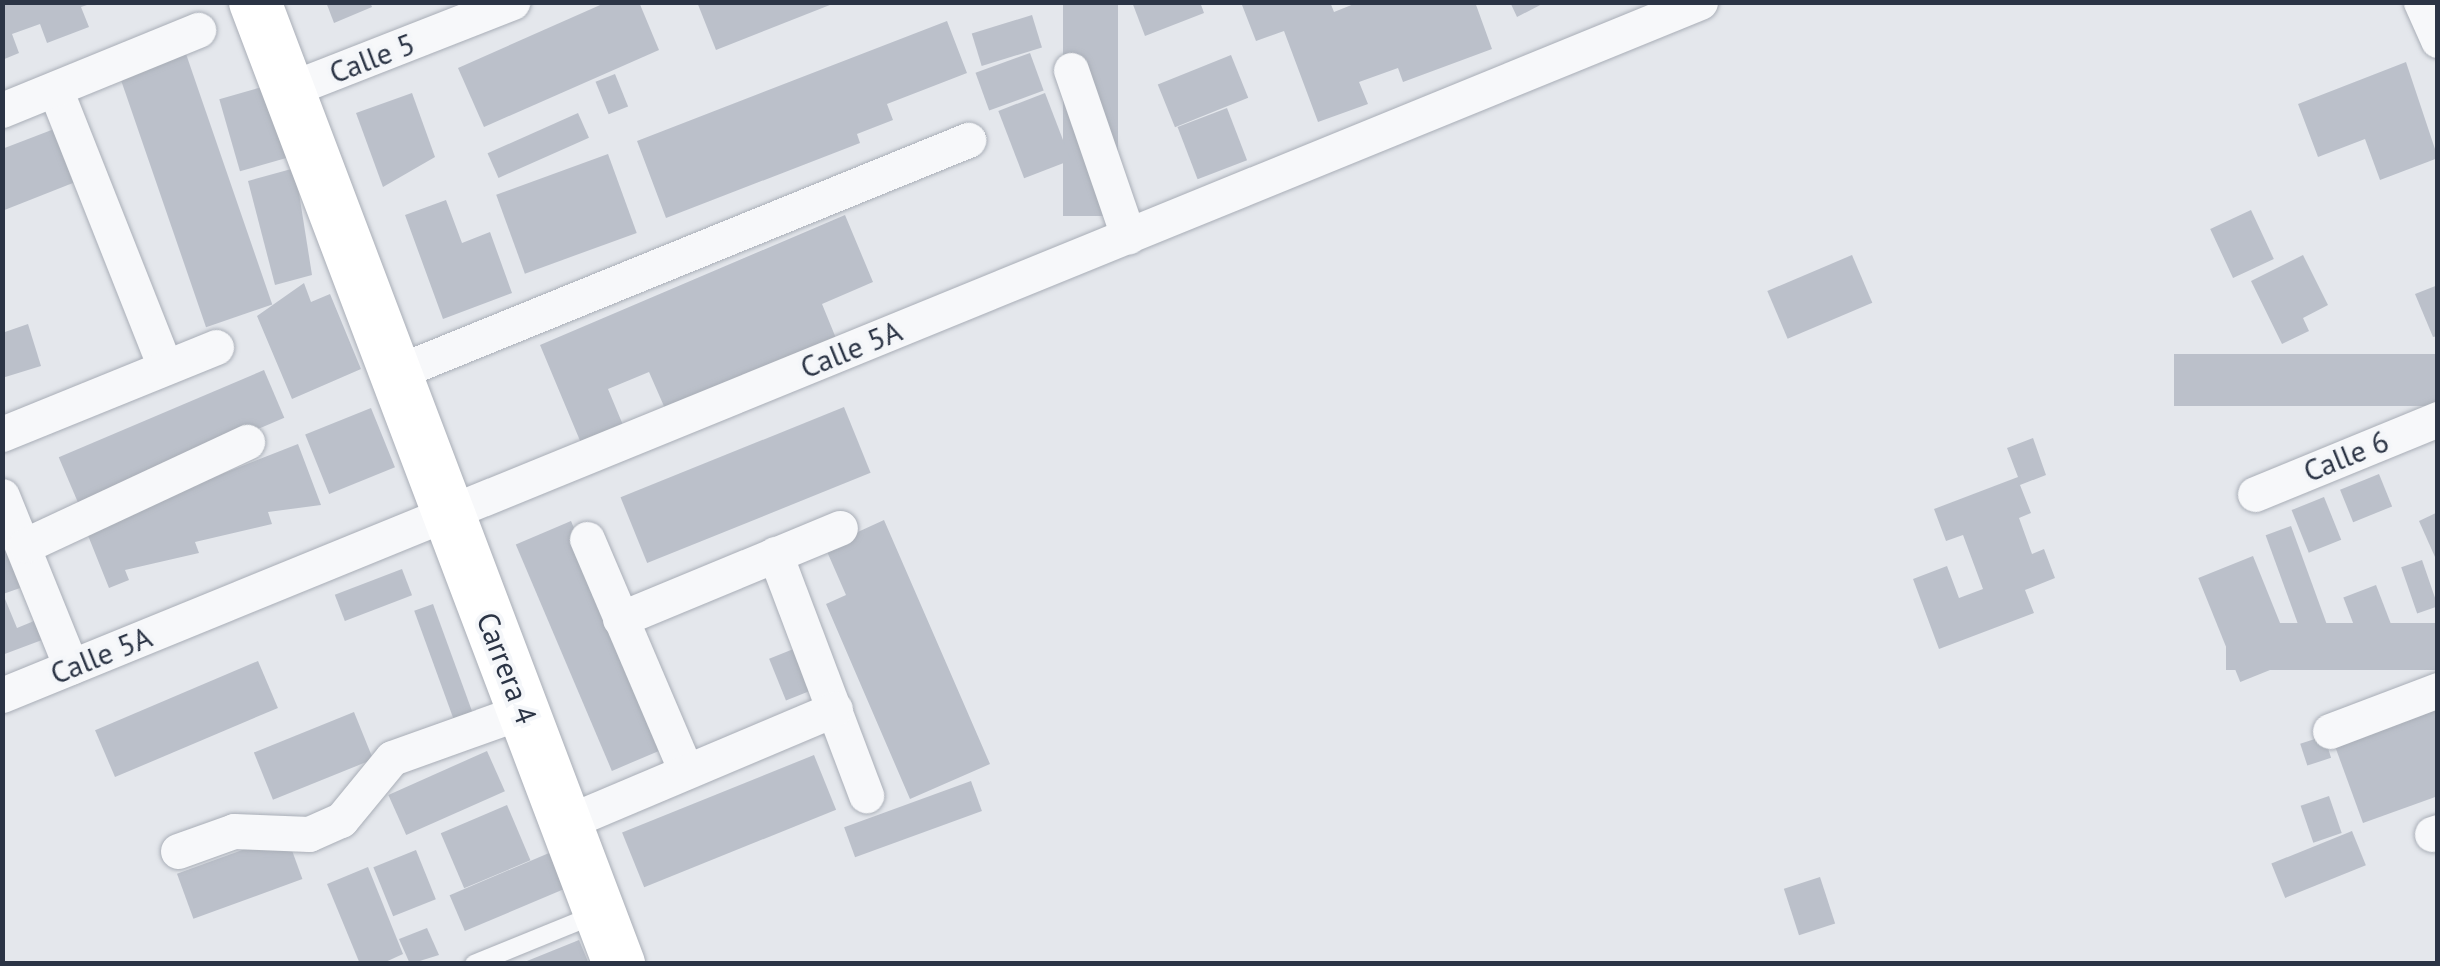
<!DOCTYPE html>
<style>
body{margin:0}
#map{position:relative;width:2440px;height:966px;overflow:hidden;background:#e4e7ec;font-family:"PT Sans",sans-serif}
div>[style]{position:absolute}
[style*='--x']{left:calc(var(--x)*1px);top:calc(var(--y)*1px);width:calc(var(--w)*1px);rotate:calc(var(--a)*1deg)}
.building>*{inset:0;background:#bbc0ca;transform-origin:0 0}
.roads{filter:drop-shadow(0 0 2px #a9aeb7) drop-shadow(0 0 2px #a9aeb7)}
.lane>*{height:18px;margin:-9px;padding:0 9px;transform-origin:9px;border-radius:9px;background:#f7f8fa}
.street>*{height:35px;margin:-17.5px;padding:0 17.5px;transform-origin:17.5px;border-radius:17.5px;background:#f7f8fa}
.secondary>*{height:52px;margin:-26px;padding:0 26px;transform-origin:26px;border-radius:26px;background:#fff}
span{translate:-50% -50%;white-space:nowrap;text-align:center;line-height:1.15;-webkit-text-stroke:8px #f4f6f9;paint-order:stroke}
.street-label{font-size:30px;color:#2b3445}
.frame{position:absolute;inset:0;border:5px solid #2b3445;pointer-events:none}
</style>
<div id="map">
<div class="building">
<i style="clip-path:polygon(2px 2px,93px 2px,93px 3px,81px 7px,89px 27px,47px 43px,40px 24px,12px 34px,19px 53px,2px 60px)"></i>
<i style="clip-path:polygon(326px 2px,370px 2px,372px 7px,334px 23px)"></i>
<i style="clip-path:polygon(607px 2px,639px 2px,659px 50px,484px 127px,458px 68px)"></i>
<i style="clip-path:polygon(697px 2px,835px 2px,835px 3px,716px 50px)"></i>
<i style="left:1063px;top:2px;width:55px;height:214px"></i>
<i style="clip-path:polygon(1132px 2px,1200px 2px,1204px 13px,1145px 36px)"></i>
<i style="clip-path:polygon(1330px 2px,1334px 12px,1359px 2px,1475px 2px,1492px 49px,1403px 82px,1398px 68px,1359px 82px,1368px 104px,1318px 122px,1284px 31px,1256px 41px,1242px 5px)"></i>
<i style="clip-path:polygon(1510px 2px,1546px 2px,1517px 17px)"></i>
<i style="left:1032px;top:15px;width:34px;height:63px;rotate:73deg"></i>
<i style="clip-path:polygon(947px 21px,967px 73px,887px 104px,893px 120px,857px 134px,860px 143px,666px 218px,637px 141px)"></i>
<i style="left:185px;top:51px;width:268px;height:70px;rotate:71deg"></i>
<i style="left:1030px;top:53px;width:40px;height:58px;rotate:70deg"></i>
<i style="left:1231px;top:55px;width:46px;height:79px;rotate:68deg"></i>
<i style="clip-path:polygon(2406px 62px,2438px 158px,2380px 180px,2365px 139px,2318px 157px,2298px 104px)"></i>
<i style="left:615px;top:74px;width:35px;height:21px;rotate:68deg"></i>
<i style="left:276px;top:83px;width:75px;height:59px;rotate:74deg"></i>
<i style="clip-path:polygon(412px 93px,435px 157px,383px 187px,356px 113px)"></i>
<i style="left:1045px;top:93px;width:72px;height:50px;rotate:69deg"></i>
<i style="left:1227px;top:108px;width:56px;height:53px;rotate:69deg"></i>
<i style="left:578px;top:113px;width:27px;height:99px;rotate:66deg"></i>
<i style="clip-path:polygon(62px 126px,83px 179px,2px 211px,2px 149px)"></i>
<i style="left:608px;top:154px;width:84px;height:119px;rotate:70deg"></i>
<i style="clip-path:polygon(295px 168px,312px 275px,275px 285px,248px 181px)"></i>
<i style="clip-path:polygon(446px 200px,462px 243px,490px 232px,512px 293px,443px 319px,405px 215px)"></i>
<i style="left:2251px;top:210px;width:54px;height:45px;rotate:65deg"></i>
<i style="clip-path:polygon(845px 215px,873px 282px,822px 304px,840px 348px,670px 420px,649px 372px,608px 389px,628px 437px,586px 455px,540px 345px)"></i>
<i style="left:1852px;top:255px;width:52px;height:92px;rotate:67deg"></i>
<i style="clip-path:polygon(2303px 255px,2328px 305px,2303px 318px,2309px 331px,2282px 344px,2251px 281px)"></i>
<i style="clip-path:polygon(304px 283px,311px 302px,330px 294px,361px 369px,292px 399px,257px 316px)"></i>
<i style="clip-path:polygon(2438px 285px,2438px 336px,2433px 337px,2415px 294px)"></i>
<i style="clip-path:polygon(28px 324px,41px 366px,2px 378px,2px 333px)"></i>
<i style="left:2438px;top:354px;width:52px;height:264px;rotate:90deg"></i>
<i style="left:264px;top:370px;width:52px;height:223px;rotate:67deg"></i>
<i style="left:844px;top:407px;width:71px;height:241px;rotate:68deg"></i>
<i style="left:371px;top:408px;width:64px;height:71px;rotate:68deg"></i>
<i style="clip-path:polygon(2033px 438px,2046px 475px,2020px 485px,2031px 513px,2019px 518px,2032px 554px,2044px 549px,2055px 578px,2025px 590px,2034px 613px,1939px 649px,1913px 579px,1947px 566px,1959px 598px,1983px 589px,1963px 535px,1946px 541px,1934px 509px,2018px 477px,2007px 448px)"></i>
<i style="clip-path:polygon(298px 444px,321px 505px,268px 512px,272px 524px,195px 542px,199px 553px,125px 570px,129px 580px,109px 588px,85px 528px)"></i>
<i style="left:2379px;top:474px;width:35px;height:42px;rotate:68deg"></i>
<i style="left:2324px;top:497px;width:46px;height:35px;rotate:68deg"></i>
<i style="clip-path:polygon(2438px 512px,2438px 556px,2435px 557px,2419px 521px)"></i>
<i style="clip-path:polygon(884px 520px,990px 764px,910px 799px,826px 604px,846px 595px,825px 547px)"></i>
<i style="left:571px;top:521px;width:246px;height:60px;rotate:67deg"></i>
<i style="left:2291px;top:526px;width:127px;height:27px;rotate:70deg"></i>
<i style="clip-path:polygon(6px 545px,23px 587px,3px 594px,17px 628px,34px 621px,42px 640px,2px 655px,2px 546px)"></i>
<i style="left:2253px;top:556px;width:112px;height:59px;rotate:68deg"></i>
<i style="left:2422px;top:560px;width:49px;height:22px;rotate:71deg"></i>
<i style="left:402px;top:569px;width:28px;height:72px;rotate:69deg"></i>
<i style="left:2376px;top:585px;width:42px;height:35px;rotate:69deg"></i>
<i style="left:433px;top:604px;width:115px;height:20px;rotate:70deg"></i>
<i style="left:2438px;top:623px;width:47px;height:212px;rotate:90deg"></i>
<i style="left:796px;top:648px;width:45px;height:29px;rotate:68deg"></i>
<i style="left:258px;top:661px;width:51px;height:177px;rotate:67deg"></i>
<i style="clip-path:polygon(2438px 699px,2438px 796px,2363px 823px,2332px 738px)"></i>
<i style="left:354px;top:712px;width:51px;height:108px;rotate:68deg"></i>
<i style="left:2324px;top:736px;width:23px;height:25px;rotate:72deg"></i>
<i style="left:487px;top:751px;width:44px;height:108px;rotate:66deg"></i>
<i style="left:814px;top:755px;width:59px;height:207px;rotate:68deg"></i>
<i style="left:971px;top:781px;width:32px;height:135px;rotate:70deg"></i>
<i style="left:2329px;top:796px;width:39px;height:30px;rotate:71deg"></i>
<i style="left:507px;top:805px;width:60px;height:72px;rotate:67deg"></i>
<i style="left:2352px;top:831px;width:37px;height:87px;rotate:68deg"></i>
<i style="left:286px;top:834px;width:48px;height:116px;rotate:70deg"></i>
<i style="left:416px;top:850px;width:53px;height:46px;rotate:68deg"></i>
<i style="left:549px;top:853px;width:39px;height:108px;rotate:67deg"></i>
<i style="clip-path:polygon(368px 867px,403px 954px,381px 964px,360px 964px,327px 884px)"></i>
<i style="left:1820px;top:877px;width:49px;height:38px;rotate:72deg"></i>
<i style="clip-path:polygon(427px 928px,439px 955px,410px 964px,399px 939px)"></i>
<i style="clip-path:polygon(579px 940px,589px 964px,522px 964px,522px 963px)"></i>
</div>
<div class="roads">
<div class="lane">
<i style="--x:474;--y:964;--w:130;--a:-22.2"></i>
</div>
<div class="street">
<i style="--x:2421;--y:2;--w:42;--a:65.9"></i>
<i style="--x:1071;--y:70;--w:176;--a:71"></i>
<i style="--x:55;--y:89;--w:299;--a:68.4"></i>
<i style="--x:288;--y:90;--w:241;--a:-21.4"></i>
<i style="--x:2;--y:110;--w:212;--a:-22.2"></i>
<i style="--x:395;--y:373;--w:619;--a:-22.13"></i>
<i style="--x:2;--y:434;--w:231;--a:-22.1"></i>
<i style="--x:2255;--y:494;--w:198;--a:-22.3"></i>
<i style="--x:2;--y:496;--w:184;--a:68"></i>
<i style="--x:587;--y:539;--w:252;--a:66.9"></i>
<i style="--x:26;--y:545;--w:244;--a:-25"></i>
<i style="--x:775;--y:554;--w:258;--a:69.3"></i>
<i style="--x:620;--y:619;--w:238;--a:-22.5"></i>
<i style="--x:2;--y:695;--w:1834;--a:-22.2"></i>
<i style="--x:2330;--y:731;--w:116;--a:-20.8"></i>
<i style="--x:565;--y:823;--w:293;--a:-22.9"></i>
<i style="--x:2432;--y:834;--w:6;--a:-18"></i>
<i style="--x:178;--y:851;--w:59;--a:-19.7"></i>
<i style="--x:234;--y:831;--w:75;--a:2.3"></i>
<i style="--x:309;--y:834;--w:35;--a:-24"></i>
<i style="--x:341;--y:820;--w:80;--a:-50.6"></i>
<i style="--x:392;--y:758;--w:139;--a:-19.7"></i>
</div>
<div class="secondary">
<i style="--x:255;--y:2;--w:1029;--a:69.27"></i>
</div>
</div>
<div class="street-label">
<span style="left:372px;top:58px;rotate:-21deg">Calle 5</span>
<span style="left:851px;top:349px;rotate:-22deg">Calle 5A</span>
<span style="left:2346px;top:456px;rotate:-22deg">Calle 6</span>
<span style="left:101px;top:655px;rotate:-22deg">Calle 5A</span>
<span style="left:507px;top:668px;rotate:69deg">Carrera 4</span>
</div>
<div class="frame"></div>
</div>
